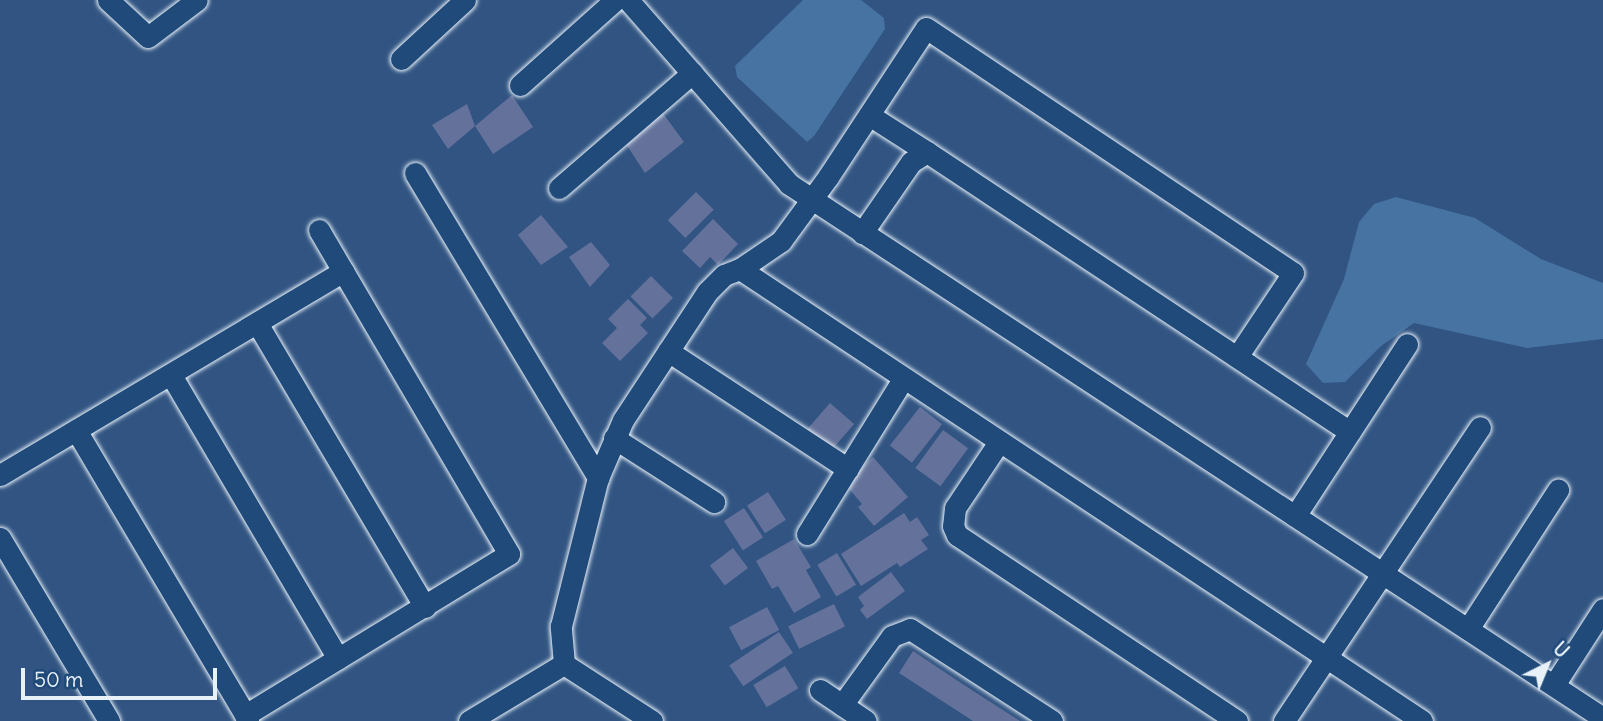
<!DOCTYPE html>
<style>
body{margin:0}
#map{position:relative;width:1603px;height:721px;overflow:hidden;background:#315482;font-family:Delius,sans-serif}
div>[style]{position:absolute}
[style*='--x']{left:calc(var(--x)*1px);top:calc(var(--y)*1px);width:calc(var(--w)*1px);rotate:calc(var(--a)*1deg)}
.water>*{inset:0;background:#4773a2}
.building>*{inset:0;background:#64729b;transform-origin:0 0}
.roads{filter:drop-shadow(0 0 2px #e8f1f8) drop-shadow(0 0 2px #e8f1f8)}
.street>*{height:21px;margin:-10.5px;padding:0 10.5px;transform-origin:10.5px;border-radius:10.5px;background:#1f4a7a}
span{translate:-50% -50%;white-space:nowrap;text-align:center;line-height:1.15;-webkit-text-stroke:5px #1f4a7a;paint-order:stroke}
.north{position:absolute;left:1512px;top:630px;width:70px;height:70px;-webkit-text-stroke:5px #1f4a7a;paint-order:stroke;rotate:43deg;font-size:19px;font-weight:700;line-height:28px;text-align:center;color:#e8f1f8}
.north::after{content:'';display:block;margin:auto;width:24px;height:32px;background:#e8f1f8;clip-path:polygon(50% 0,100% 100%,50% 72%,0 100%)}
.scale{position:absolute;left:21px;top:668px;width:196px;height:32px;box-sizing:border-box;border:4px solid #e8f1f8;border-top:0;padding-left:9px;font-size:21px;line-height:24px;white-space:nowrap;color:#e8f1f8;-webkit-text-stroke:5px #1f4a7a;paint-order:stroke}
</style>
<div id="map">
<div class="water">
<i style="clip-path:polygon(803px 0,861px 0,884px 18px,885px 29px,814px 136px,807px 142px,737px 77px,735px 66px)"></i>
<i style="clip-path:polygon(1396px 197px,1475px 218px,1541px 259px,1603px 283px,1603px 339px,1527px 348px,1414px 323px,1381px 346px,1345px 382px,1323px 383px,1306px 364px,1344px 279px,1359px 222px,1374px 204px)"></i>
</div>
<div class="building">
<i style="clip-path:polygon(512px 95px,533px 127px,493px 154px,475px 126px)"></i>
<i style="clip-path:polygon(467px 104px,475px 126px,448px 149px,432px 125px)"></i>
<i style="clip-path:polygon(662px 112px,684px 142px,645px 173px,622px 138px)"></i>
<i style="left:696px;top:192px;width:25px;height:40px;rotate:45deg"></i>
<i style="clip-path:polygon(541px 215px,568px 247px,541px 265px,518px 235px)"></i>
<i style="clip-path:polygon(713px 219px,738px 244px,718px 265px,710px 257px,700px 268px,682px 251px)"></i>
<i style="clip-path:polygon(591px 242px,610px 265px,590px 287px,569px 257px)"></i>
<i style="left:651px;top:276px;width:31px;height:29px;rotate:45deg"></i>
<i style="clip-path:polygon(628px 299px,647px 318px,640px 325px,648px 333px,620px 361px,602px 343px,617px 328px,608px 319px)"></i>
<i style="left:830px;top:403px;width:32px;height:35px;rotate:41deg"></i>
<i style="left:920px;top:407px;width:28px;height:49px;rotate:38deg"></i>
<i style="left:943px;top:430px;width:31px;height:47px;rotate:36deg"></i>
<i style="clip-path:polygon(873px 457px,908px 497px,874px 526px,858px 507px,862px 504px,844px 483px)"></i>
<i style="left:768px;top:492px;width:33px;height:25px;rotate:57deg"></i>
<i style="left:744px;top:508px;width:35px;height:24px;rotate:57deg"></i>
<i style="clip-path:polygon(904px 513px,910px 522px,917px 517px,929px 535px,921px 540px,928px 549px,900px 567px,897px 563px,861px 586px,841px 554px)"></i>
<i style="clip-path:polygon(794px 539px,811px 567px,806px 570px,821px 597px,794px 613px,778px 586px,772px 589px,756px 561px)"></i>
<i style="left:733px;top:548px;width:25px;height:29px;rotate:53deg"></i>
<i style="left:837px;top:553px;width:37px;height:23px;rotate:59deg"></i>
<i style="clip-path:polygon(891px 572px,905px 591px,867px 619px,860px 610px,864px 606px,858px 597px)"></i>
<i style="left:834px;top:604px;width:25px;height:51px;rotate:64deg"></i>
<i style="left:767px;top:607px;width:26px;height:43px;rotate:62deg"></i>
<i style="left:779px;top:632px;width:25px;height:60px;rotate:56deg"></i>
<i style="clip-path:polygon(913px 651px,961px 683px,1020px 721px,973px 721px,899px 673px)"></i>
<i style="left:785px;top:666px;width:26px;height:37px;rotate:59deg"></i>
</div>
<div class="roads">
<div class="street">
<i style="--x:108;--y:0;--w:54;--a:42.8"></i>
<i style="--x:148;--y:37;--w:61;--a:-37.1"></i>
<i style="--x:628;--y:0;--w:244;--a:48.8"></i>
<i style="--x:789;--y:184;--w:974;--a:33.27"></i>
<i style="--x:401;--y:59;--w:87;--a:-42.7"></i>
<i style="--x:520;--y:85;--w:127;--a:-41.8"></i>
<i style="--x:869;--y:115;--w:69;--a:32.5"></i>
<i style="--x:415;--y:173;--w:356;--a:59"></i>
<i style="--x:559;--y:188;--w:176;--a:-40.8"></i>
<i style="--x:319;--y:230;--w:48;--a:59.7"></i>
<i style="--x:862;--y:233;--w:86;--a:-55.4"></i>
<i style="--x:911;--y:162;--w:19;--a:-32"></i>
<i style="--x:927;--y:152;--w:507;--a:33.5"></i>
<i style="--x:740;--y:269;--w:818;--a:33.53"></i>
<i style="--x:257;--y:323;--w:330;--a:59.4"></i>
<i style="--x:668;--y:351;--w:215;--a:33.2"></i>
<i style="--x:171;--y:375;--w:329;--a:59.5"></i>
<i style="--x:76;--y:430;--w:331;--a:59.3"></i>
<i style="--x:614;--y:438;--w:119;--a:32.6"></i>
<i style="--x:999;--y:442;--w:79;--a:123.7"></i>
<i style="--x:955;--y:508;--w:18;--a:96"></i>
<i style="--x:953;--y:526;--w:10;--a:66"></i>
<i style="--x:957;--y:535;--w:336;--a:33.6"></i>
<i style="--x:0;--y:475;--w:399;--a:-30.7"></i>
<i style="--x:343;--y:271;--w:328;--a:59.6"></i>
<i style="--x:509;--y:554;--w:309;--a:148.6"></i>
<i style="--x:245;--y:715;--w:7;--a:63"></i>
<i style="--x:1295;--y:516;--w:205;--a:-56.9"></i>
<i style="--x:807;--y:534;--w:182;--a:-58.2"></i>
<i style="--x:0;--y:538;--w:213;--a:59.2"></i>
<i style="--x:1468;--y:629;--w:166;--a:-57.1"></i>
<i style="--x:1554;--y:685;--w:90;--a:-57.2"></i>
<i style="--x:820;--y:690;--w:55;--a:34"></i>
<i style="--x:842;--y:705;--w:85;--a:-54.1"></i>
<i style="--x:892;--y:636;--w:19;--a:-21"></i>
<i style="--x:910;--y:629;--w:169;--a:32.9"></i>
<i style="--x:469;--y:721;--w:111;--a:-31"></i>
<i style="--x:652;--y:721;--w:105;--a:-147.1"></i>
<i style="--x:564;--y:664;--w:38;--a:-95"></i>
<i style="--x:561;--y:626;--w:153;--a:-76"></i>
<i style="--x:598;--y:478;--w:63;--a:-66.7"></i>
<i style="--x:623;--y:420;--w:153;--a:-56.7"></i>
<i style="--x:707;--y:292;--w:24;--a:-45"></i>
<i style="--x:724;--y:275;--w:17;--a:-21"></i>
<i style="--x:740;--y:269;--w:50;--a:-34.3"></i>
<i style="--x:781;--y:241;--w:79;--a:-53.7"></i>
<i style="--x:828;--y:177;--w:178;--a:-56.7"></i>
<i style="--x:926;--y:28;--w:441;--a:33.7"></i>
<i style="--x:1293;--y:273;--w:101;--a:123.7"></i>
<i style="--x:1284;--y:721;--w:353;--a:-56.3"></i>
</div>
</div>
<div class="north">U</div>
<div class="scale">50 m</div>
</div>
